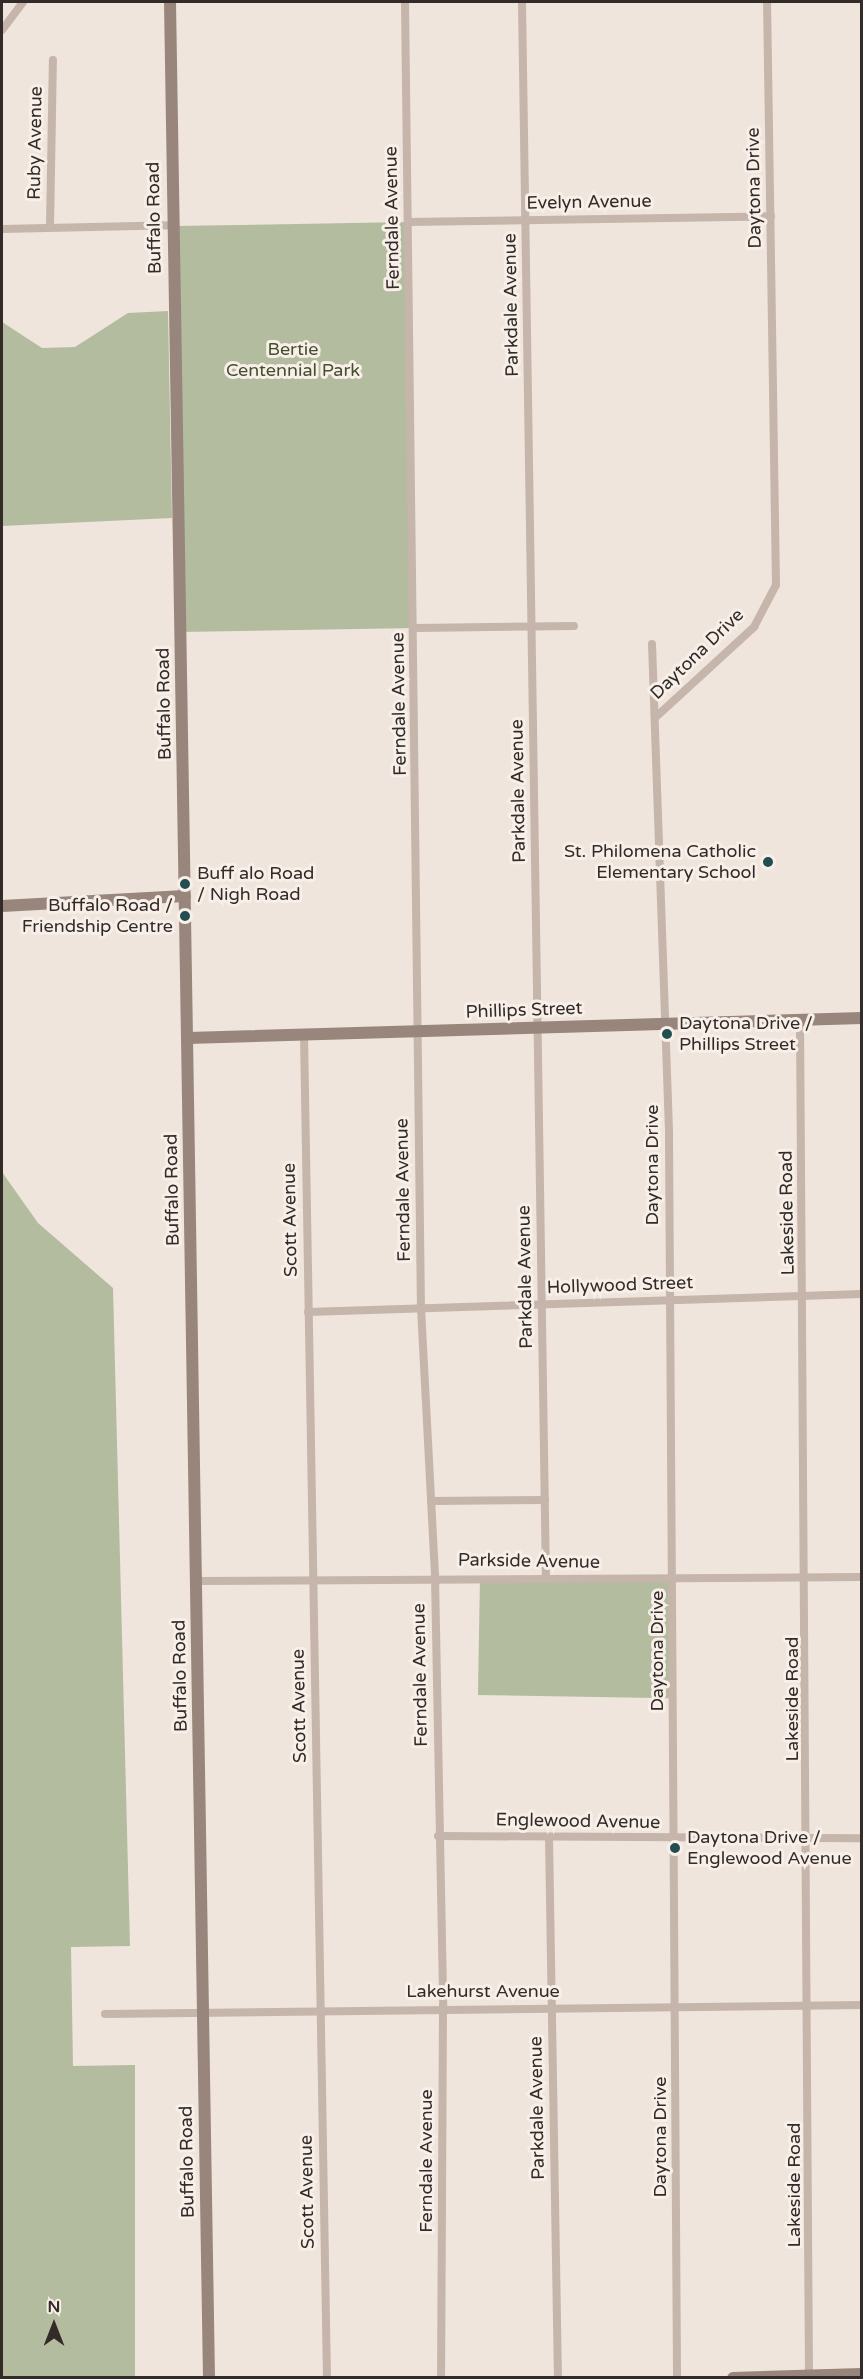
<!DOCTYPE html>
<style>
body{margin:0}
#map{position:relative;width:863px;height:2379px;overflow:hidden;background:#efe5dc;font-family:"Varela Round",sans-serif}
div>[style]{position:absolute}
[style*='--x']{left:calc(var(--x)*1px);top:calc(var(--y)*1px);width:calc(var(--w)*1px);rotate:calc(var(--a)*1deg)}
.green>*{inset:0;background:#b3bc9e;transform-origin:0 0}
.street>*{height:8px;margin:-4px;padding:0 4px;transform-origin:4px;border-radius:4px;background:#c5b5aa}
.secondary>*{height:12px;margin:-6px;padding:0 6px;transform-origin:6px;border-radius:6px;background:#98857b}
.dots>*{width:16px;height:16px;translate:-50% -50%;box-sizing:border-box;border:3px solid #f7efe8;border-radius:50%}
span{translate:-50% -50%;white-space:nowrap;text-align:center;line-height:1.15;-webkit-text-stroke:6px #f7efe8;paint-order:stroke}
.street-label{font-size:18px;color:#332b28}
.park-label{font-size:18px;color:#444f2f}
.poi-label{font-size:18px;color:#332b28}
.right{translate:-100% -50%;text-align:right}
.left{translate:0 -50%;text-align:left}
.frame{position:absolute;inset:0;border:3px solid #332b28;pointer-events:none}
.north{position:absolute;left:24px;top:2295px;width:60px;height:60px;-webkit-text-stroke:4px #f7efe8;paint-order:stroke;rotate:0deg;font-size:16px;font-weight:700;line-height:24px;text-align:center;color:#332b28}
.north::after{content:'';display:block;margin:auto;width:21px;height:27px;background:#332b28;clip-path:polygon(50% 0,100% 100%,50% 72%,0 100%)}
</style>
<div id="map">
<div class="green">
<i style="left:408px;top:222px;width:406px;height:235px;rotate:89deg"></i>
<i style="clip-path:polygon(168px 311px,172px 518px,2px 526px,2px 322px,42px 348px,75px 347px,128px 313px)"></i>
<i style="clip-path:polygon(2px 1172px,38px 1223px,113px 1288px,130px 1946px,71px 1947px,73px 2066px,135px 2065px,135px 2377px,2px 2377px)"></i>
<i style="left:480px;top:1577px;width:193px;height:118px;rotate:1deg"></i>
</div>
<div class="street">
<i style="--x:405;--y:2;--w:1306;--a:89.3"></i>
<i style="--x:421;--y:1308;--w:269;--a:87"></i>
<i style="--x:435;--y:1577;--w:429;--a:88.9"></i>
<i style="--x:443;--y:2006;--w:372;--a:90.3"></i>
<i style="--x:522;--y:2;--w:1577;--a:89.13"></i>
<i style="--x:2;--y:30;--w:35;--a:-53"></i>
<i style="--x:408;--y:222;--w:363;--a:-0.9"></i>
<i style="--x:50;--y:227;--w:167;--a:-89"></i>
<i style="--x:2;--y:229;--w:170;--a:-1.3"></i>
<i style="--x:415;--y:628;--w:159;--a:-0.7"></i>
<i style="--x:652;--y:644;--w:491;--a:88"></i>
<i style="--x:669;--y:1135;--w:1243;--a:89.63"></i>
<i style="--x:657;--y:716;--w:132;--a:-42.5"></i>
<i style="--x:754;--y:627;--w:47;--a:-62.4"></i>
<i style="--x:776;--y:585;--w:583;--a:-90.88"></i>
<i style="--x:800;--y:1020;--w:1358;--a:89.62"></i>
<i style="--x:304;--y:1035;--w:1343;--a:89.02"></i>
<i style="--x:308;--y:1312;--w:554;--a:-1.86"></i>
<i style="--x:431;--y:1501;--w:114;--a:-0.5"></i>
<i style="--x:196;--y:1581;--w:666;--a:-0.34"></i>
<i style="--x:438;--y:1836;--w:424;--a:0.3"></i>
<i style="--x:549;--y:1838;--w:540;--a:89.05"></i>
<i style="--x:105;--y:2014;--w:757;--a:-0.68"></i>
</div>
<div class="secondary">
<i style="--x:170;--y:2;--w:2376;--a:89.06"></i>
<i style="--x:2;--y:906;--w:183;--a:-3.1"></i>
<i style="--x:188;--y:1038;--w:674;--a:-1.7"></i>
<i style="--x:733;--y:2378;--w:129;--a:-1.8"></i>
</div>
<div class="dots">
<i style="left:768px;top:862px;background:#234e50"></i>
<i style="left:185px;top:884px;background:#234e50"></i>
<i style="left:185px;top:916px;background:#234e50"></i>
<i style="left:667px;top:1034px;background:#234e50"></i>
<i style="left:675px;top:1848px;background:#234e50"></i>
</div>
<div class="street-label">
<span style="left:35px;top:143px;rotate:-89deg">Ruby Avenue</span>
<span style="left:754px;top:188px;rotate:-91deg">Daytona Drive</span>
<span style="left:589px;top:202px;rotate:-1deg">Evelyn Avenue</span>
<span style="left:154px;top:218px;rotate:-91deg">Buffalo Road</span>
<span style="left:392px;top:218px;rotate:-91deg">Ferndale Avenue</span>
<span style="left:511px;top:305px;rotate:-91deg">Parkdale Avenue</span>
<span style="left:697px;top:654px;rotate:-44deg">Daytona Drive</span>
<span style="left:164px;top:704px;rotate:-91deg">Buffalo Road</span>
<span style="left:399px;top:704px;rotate:-91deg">Ferndale Avenue</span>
<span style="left:518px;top:791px;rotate:-91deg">Parkdale Avenue</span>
<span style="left:524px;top:1010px;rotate:-2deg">Phillips Street</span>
<span style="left:652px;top:1165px;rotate:-90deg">Daytona Drive</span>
<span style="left:172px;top:1190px;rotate:-91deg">Buffalo Road</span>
<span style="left:403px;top:1190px;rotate:-91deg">Ferndale Avenue</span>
<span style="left:787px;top:1213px;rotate:-91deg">Lakeside Road</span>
<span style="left:290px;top:1220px;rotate:-91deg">Scott Avenue</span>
<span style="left:525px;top:1277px;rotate:-91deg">Parkdale Avenue</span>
<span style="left:620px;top:1285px;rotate:-2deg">Hollywood Street</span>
<span style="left:529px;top:1561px;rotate:1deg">Parkside Avenue</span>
<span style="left:657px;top:1651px;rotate:-90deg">Daytona Drive</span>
<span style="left:420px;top:1675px;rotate:-91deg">Ferndale Avenue</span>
<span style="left:180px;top:1676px;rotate:-91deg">Buffalo Road</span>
<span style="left:792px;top:1699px;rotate:-90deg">Lakeside Road</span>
<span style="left:299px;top:1706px;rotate:-91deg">Scott Avenue</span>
<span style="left:578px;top:1821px;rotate:1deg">Englewood Avenue</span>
<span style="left:483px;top:1991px">Lakehurst Avenue</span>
<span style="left:537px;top:2108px;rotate:-91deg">Parkdale Avenue</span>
<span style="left:660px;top:2137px;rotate:-90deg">Daytona Drive</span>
<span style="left:426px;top:2161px;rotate:-90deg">Ferndale Avenue</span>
<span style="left:187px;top:2162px;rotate:-91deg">Buffalo Road</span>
<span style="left:794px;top:2185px;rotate:-90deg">Lakeside Road</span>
<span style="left:307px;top:2192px;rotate:-91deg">Scott Avenue</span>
</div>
<div class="park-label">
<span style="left:293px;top:360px">Bertie<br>Centennial Park</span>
</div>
<div class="poi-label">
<span class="right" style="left:756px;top:862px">St. Philomena Catholic<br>Elementary School</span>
<span class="left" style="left:197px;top:884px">Buff alo Road<br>/ Nigh Road</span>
<span class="right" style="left:173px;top:916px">Buffalo Road /<br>Friendship Centre</span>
<span class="left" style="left:679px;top:1034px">Daytona Drive /<br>Phillips Street</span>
<span class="left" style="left:687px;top:1848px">Daytona Drive /<br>Englewood Avenue</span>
</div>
<div class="frame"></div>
<div class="north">N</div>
</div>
